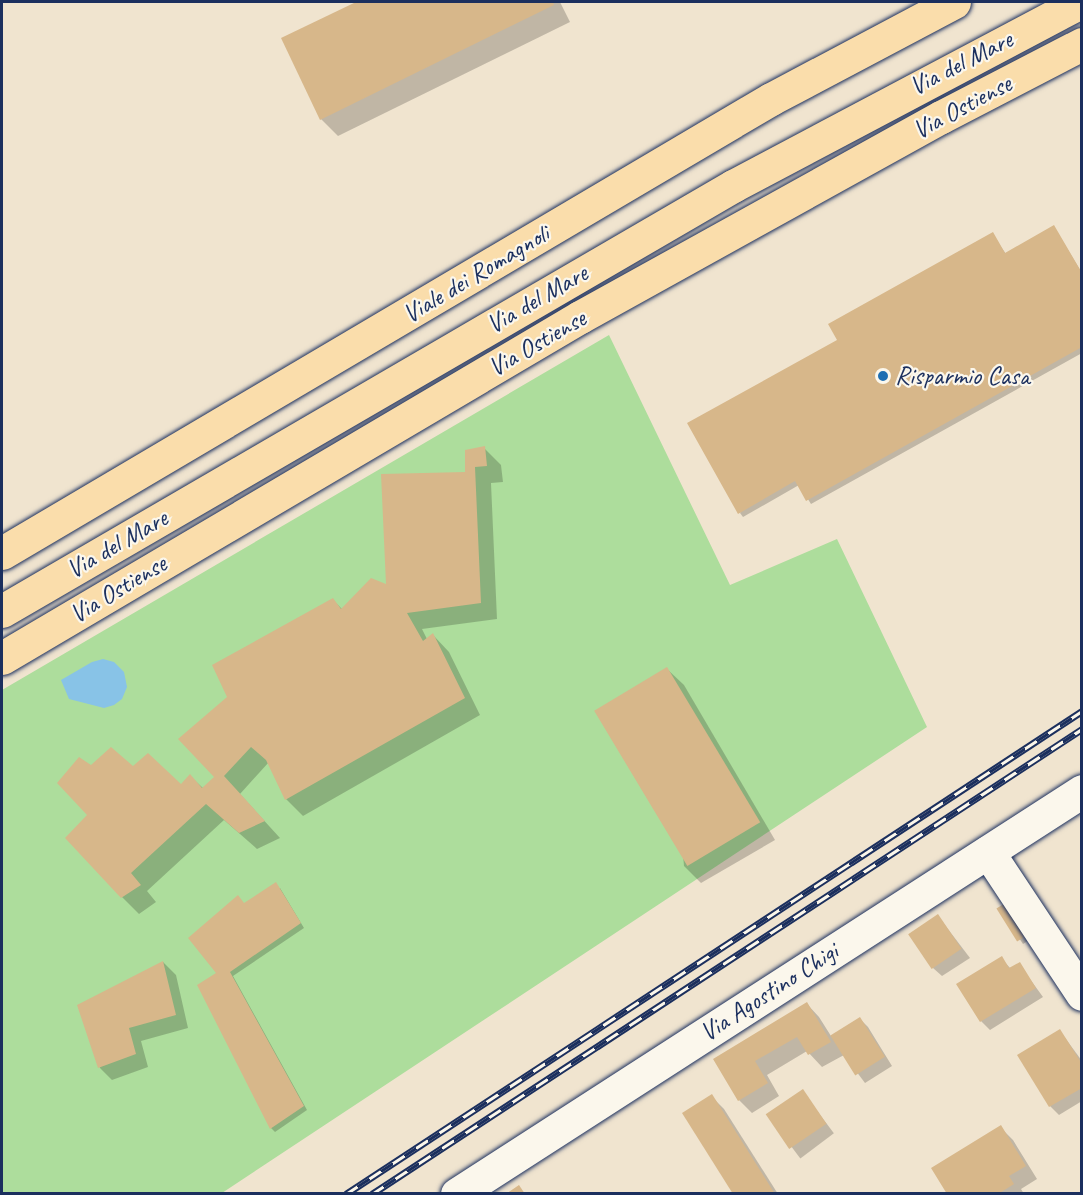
<!DOCTYPE html>
<style>
body{margin:0}
#map{position:relative;width:1083px;height:1195px;overflow:hidden;background:#f0e4cf;font-family:Caveat,sans-serif}
div>[style]{position:absolute}
[style*='--x']{left:calc(var(--x)*1px);top:calc(var(--y)*1px);width:calc(var(--w)*1px);rotate:calc(var(--a)*1deg)}
.green>*{inset:0;background:#addd9c}
.water>*{inset:0;background:#88c3e7}
.shadow>*{inset:0;background:#0003;transform-origin:0 0}
.building>*{inset:0;background:#d7b78a;transform-origin:0 0}
.roads{filter:drop-shadow(0 0 2px #1b2f5e) drop-shadow(0 0 2px #1b2f5e)}
.minor>*{height:33px;margin:-16.5px;padding:0 16.5px;transform-origin:16.5px;border-radius:16.5px;background:#fbf7ec}
.major>*{height:33px;margin:-16.5px;padding:0 16.5px;transform-origin:16.5px;border-radius:16.5px;background:#faddab}
.rail>*{height:7px;margin-top:-3.5px;transform-origin:0;background:repeating-linear-gradient(90deg,#fbf7ec 0 14px,#1b2f5e 0 28px);box-sizing:border-box;border-block:2px solid #1b2f5e}
.dots>*{width:16px;height:16px;translate:-50% -50%;box-sizing:border-box;border:3px solid #fbf7ec;border-radius:50%}
span{translate:-50% -50%;white-space:nowrap;text-align:center;line-height:1.15;-webkit-text-stroke:4.5px #fbf7ec;paint-order:stroke}
.street-label{font-size:26px;color:#1b2f5e}
.poi-label{font-size:26px;color:#1b2f5e}
.left{translate:0 -50%;text-align:left}
.frame{position:absolute;inset:0;border:3px solid #1b2f5e;pointer-events:none}
</style>
<div id="map">
<div class="green">
<i style="clip-path:polygon(609px 335px,730px 585px,837px 539px,927px 727px,222px 1193px,2px 1193px,2px 690px)"></i>
</div>
<div class="water">
<i style="clip-path:polygon(103px 659px,114px 662px,124px 672px,127px 687px,122px 699px,114px 705px,104px 708px,69px 699px,61px 680px,92px 662px)"></i>
</div>
<div class="shadow">
<i style="clip-path:polygon(359px 2px,560px 2px,570px 22px,338px 136px,321px 119px,283px 39px)"></i>
<i style="clip-path:polygon(1054px 227px,1082px 273px,1082px 353px,811px 504px,799px 485px,743px 517px,740px 513px,839px 340px,992px 234px,1006px 254px)"></i>
<i style="clip-path:polygon(484px 448px,501px 465px,503px 482px,491px 483px,497px 619px,422px 629px,427px 639px,433px 635px,449px 652px,480px 715px,303px 816px,286px 799px,269px 762px,240px 794px,280px 838px,257px 849px,224px 820px,147px 891px,156px 902px,139px 914px,122px 897px,89px 815px,92px 767px,134px 768px,181px 786px,190px 776px,204px 789px,216px 777px,228px 697px,333px 600px,343px 610px,388px 586px)"></i>
<i style="clip-path:polygon(667px 669px,684px 685px,775px 840px,701px 883px,684px 866px)"></i>
<i style="clip-path:polygon(280px 888px,304px 928px,233px 976px,307px 1110px,275px 1132px,271px 1128px,219px 974px,244px 904px)"></i>
<i style="clip-path:polygon(1000px 909px,1034px 937px,1023px 944px)"></i>
<i style="clip-path:polygon(938px 916px,970px 958px,942px 976px,933px 968px)"></i>
<i style="clip-path:polygon(1001px 958px,1011px 969px,1019px 964px,1043px 997px,990px 1030px,981px 1021px,958px 984px)"></i>
<i style="clip-path:polygon(163px 962px,176px 975px,188px 1028px,141px 1041px,148px 1067px,112px 1080px,100px 1068px,78px 1006px)"></i>
<i style="clip-path:polygon(807px 1004px,819px 1017px,831px 1036px,860px 1019px,868px 1027px,892px 1066px,865px 1083px,844px 1055px,822px 1067px,807px 1051px,767px 1075px,779px 1096px,752px 1113px,739px 1100px,715px 1059px)"></i>
<i style="clip-path:polygon(1060px 1031px,1082px 1061px,1082px 1101px,1059px 1115px,1050px 1106px)"></i>
<i style="left:802px;top:1091px;width:53px;height:42px;rotate:53deg"></i>
<i style="clip-path:polygon(711px 1096px,724px 1109px,778px 1194px,735px 1194px)"></i>
<i style="clip-path:polygon(1000px 1127px,1013px 1140px,1037px 1179px,1021px 1189px,1024px 1194px,948px 1194px)"></i>
</div>
<div class="building">
<i style="clip-path:polygon(356px 2px,553px 2px,554px 5px,320px 120px,281px 38px)"></i>
<i style="clip-path:polygon(1054px 225px,1082px 273px,1082px 347px,806px 501px,795px 481px,738px 514px,687px 423px,837px 340px,828px 324px,993px 232px,1005px 253px)"></i>
<i style="clip-path:polygon(485px 446px,487px 466px,475px 467px,481px 603px,407px 613px,423px 641px,433px 633px,465px 698px,285px 800px,266px 760px,251px 747px,224px 776px,265px 821px,239px 833px,206px 804px,131px 873px,141px 885px,121px 898px,65px 838px,87px 815px,57px 783px,79px 757px,91px 765px,111px 747px,133px 766px,148px 753px,181px 784px,190px 774px,202px 788px,214px 777px,178px 739px,227px 697px,212px 665px,333px 598px,341px 609px,371px 578px,386px 584px,381px 474px,465px 472px,465px 450px)"></i>
<i style="left:667px;top:667px;width:181px;height:85px;rotate:59deg"></i>
<i style="clip-path:polygon(276px 882px,301px 923px,230px 972px,304px 1106px,270px 1129px,197px 985px,216px 973px,188px 938px,238px 895px,244px 903px)"></i>
<i style="left:1010px;top:900px;width:39px;height:16px;rotate:58deg"></i>
<i style="left:938px;top:914px;width:42px;height:36px;rotate:56deg"></i>
<i style="clip-path:polygon(1002px 956px,1009px 968px,1020px 962px,1036px 988px,980px 1022px,956px 984px)"></i>
<i style="clip-path:polygon(163px 961px,176px 1015px,129px 1028px,136px 1054px,98px 1068px,77px 1005px)"></i>
<i style="clip-path:polygon(807px 1002px,831px 1042px,808px 1055px,797px 1037px,755px 1061px,768px 1083px,738px 1101px,713px 1059px)"></i>
<i style="left:860px;top:1017px;width:47px;height:35px;rotate:58deg"></i>
<i style="clip-path:polygon(1060px 1029px,1082px 1064px,1082px 1088px,1049px 1107px,1017px 1055px)"></i>
<i style="left:803px;top:1089px;width:42px;height:45px;rotate:56deg"></i>
<i style="clip-path:polygon(712px 1094px,775px 1194px,733px 1194px,682px 1113px)"></i>
<i style="clip-path:polygon(1001px 1125px,1026px 1166px,1009px 1176px,1014px 1184px,998px 1194px,947px 1194px,931px 1168px)"></i>
<i style="clip-path:polygon(519px 1185px,525px 1194px,506px 1194px)"></i>
</div>
<div class="roads">
<div class="minor">
<i style="--x:988;--y:852;--w:170;--a:56.5"></i>
<i style="--x:457;--y:1194;--w:744;--a:-32.81"></i>
</div>
<div class="major">
<i style="--x:2;--y:553;--w:893;--a:-30.56"></i>
<i style="--x:771;--y:99;--w:207;--a:-27.9"></i>
<i style="--x:2;--y:611;--w:846;--a:-30.17"></i>
<i style="--x:733;--y:186;--w:393;--a:-27.9"></i>
<i style="--x:2;--y:658;--w:671;--a:-30.54"></i>
<i style="--x:580;--y:317;--w:413;--a:-29"></i>
<i style="--x:941;--y:117;--w:159;--a:-27.4"></i>
</div>
</div>
<div class="rail">
<i style="--x:346;--y:1194;--w:880;--a:-33.27"></i>
<i style="--x:372;--y:1194;--w:849;--a:-33.22"></i>
</div>
<div class="dots">
<i style="left:883px;top:376px;background:#1f6fb2"></i>
</div>
<div class="street-label">
<span style="left:961px;top:63px;rotate:-27deg">Via del Mare</span>
<span style="left:962px;top:107px;rotate:-28deg">Via Ostiense</span>
<span style="left:476px;top:274px;rotate:-31deg">Viale dei Romagnoli</span>
<span style="left:537px;top:299px;rotate:-30deg">Via del Mare</span>
<span style="left:537px;top:343px;rotate:-30deg">Via Ostiense</span>
<span style="left:117px;top:544px;rotate:-30deg">Via del Mare</span>
<span style="left:118px;top:589px;rotate:-31deg">Via Ostiense</span>
<span style="left:769px;top:992px;rotate:-33deg">Via Agostino Chigi</span>
</div>
<div class="poi-label">
<span class="left" style="left:895px;top:376px">Risparmio Casa</span>
</div>
<div class="frame"></div>
</div>
